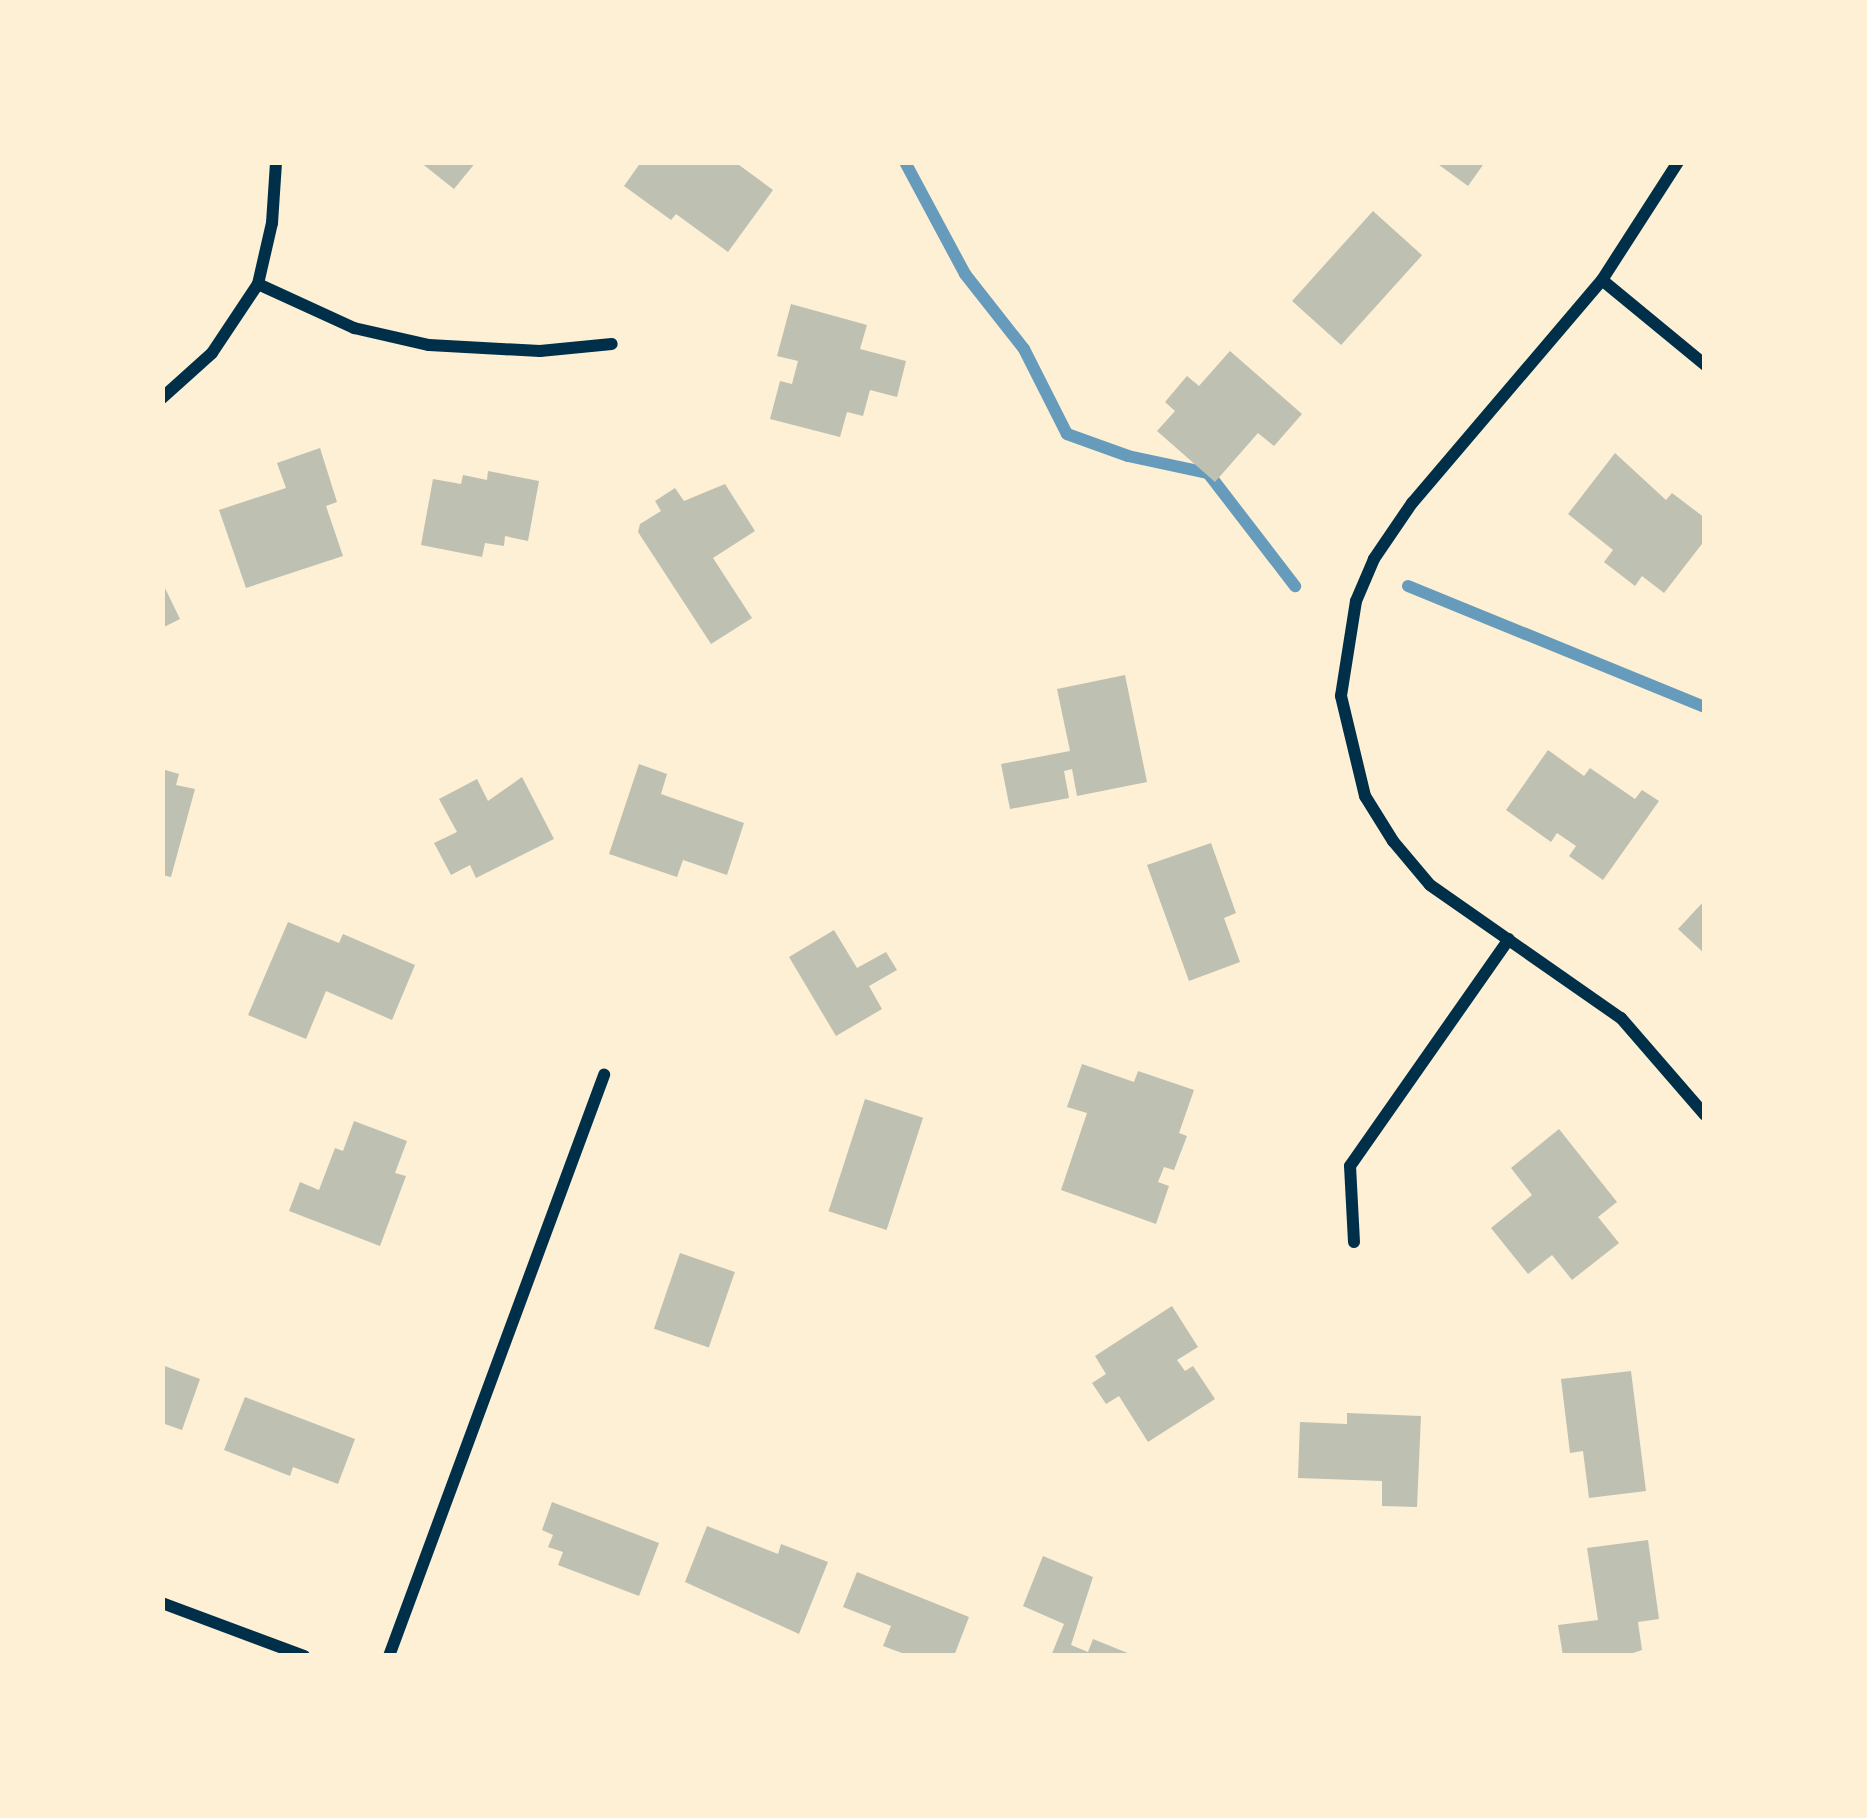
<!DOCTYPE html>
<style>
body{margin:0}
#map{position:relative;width:1867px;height:1818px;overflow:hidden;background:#fdf0d5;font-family:"Golos Text",sans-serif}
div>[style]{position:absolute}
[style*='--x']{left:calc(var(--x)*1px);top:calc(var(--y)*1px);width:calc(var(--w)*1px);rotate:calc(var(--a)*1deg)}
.stream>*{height:12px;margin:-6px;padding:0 6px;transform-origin:6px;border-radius:6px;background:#669bbc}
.building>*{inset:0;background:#bec0b2;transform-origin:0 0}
.minor>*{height:12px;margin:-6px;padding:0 6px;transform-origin:6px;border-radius:6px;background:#003049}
span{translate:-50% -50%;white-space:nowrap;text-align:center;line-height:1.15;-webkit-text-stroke:9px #fdf0d5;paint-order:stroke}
.frame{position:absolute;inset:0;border:165px solid #fdf0d5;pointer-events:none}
</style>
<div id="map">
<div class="stream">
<i style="--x:905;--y:162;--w:127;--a:61.8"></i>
<i style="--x:965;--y:274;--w:95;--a:51.8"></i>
<i style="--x:1024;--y:349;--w:95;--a:63.2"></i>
<i style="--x:1067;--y:434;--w:65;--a:19.8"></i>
<i style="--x:1128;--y:456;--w:82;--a:12"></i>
<i style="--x:1208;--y:473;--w:143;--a:52.4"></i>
<i style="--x:1408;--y:586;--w:321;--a:22.2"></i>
</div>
<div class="building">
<i style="clip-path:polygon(420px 162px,476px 162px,454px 189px)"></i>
<i style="clip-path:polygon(641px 162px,735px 162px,773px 190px,728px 252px,676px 214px,671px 220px,624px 186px)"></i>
<i style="clip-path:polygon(1435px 162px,1485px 162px,1468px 186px)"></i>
<i style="left:1373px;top:211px;width:66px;height:121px;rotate:42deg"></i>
<i style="clip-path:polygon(791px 304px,867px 325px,860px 349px,906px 361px,897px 397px,870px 390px,863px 416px,847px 412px,840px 437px,770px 419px,780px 381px,792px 384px,798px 361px,777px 356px)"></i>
<i style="clip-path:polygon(1230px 351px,1302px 414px,1274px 446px,1258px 433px,1215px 482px,1157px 431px,1175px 411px,1165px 402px,1187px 376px,1199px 386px)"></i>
<i style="clip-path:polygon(320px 448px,337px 502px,326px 506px,343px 556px,246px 588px,219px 510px,286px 488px,277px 463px)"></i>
<i style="clip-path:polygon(1615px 453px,1666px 500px,1672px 493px,1705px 518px,1705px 540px,1664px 593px,1642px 576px,1635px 586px,1604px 562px,1613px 550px,1568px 514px)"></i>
<i style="clip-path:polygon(488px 471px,539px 481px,528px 541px,505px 536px,504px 546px,485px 543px,482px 557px,421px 545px,433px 479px,461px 484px,463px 475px,487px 480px)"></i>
<i style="clip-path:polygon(725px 484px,755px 531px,713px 558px,752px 618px,711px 644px,638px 532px,640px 524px,661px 511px,655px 501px,675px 488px,684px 501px)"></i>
<i style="clip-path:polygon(162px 582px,180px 619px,162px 628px)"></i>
<i style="clip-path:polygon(1125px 675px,1147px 782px,1077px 796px,1072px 769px,1064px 771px,1069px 798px,1010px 809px,1001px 764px,1070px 751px,1057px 689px)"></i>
<i style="clip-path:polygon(1548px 750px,1584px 776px,1590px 768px,1635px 799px,1642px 790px,1659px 801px,1603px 880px,1569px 856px,1576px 846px,1557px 833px,1551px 842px,1506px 810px)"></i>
<i style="clip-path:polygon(639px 764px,667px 774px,661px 794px,744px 823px,727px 875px,683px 860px,677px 877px,609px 854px)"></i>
<i style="clip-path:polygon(162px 769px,179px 774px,176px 785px,195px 789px,171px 877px,162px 875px)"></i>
<i style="clip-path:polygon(522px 777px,554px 839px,476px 878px,470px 865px,451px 875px,434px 843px,457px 832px,439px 799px,477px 779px,488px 801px)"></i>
<i style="clip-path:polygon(1211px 843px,1236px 913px,1224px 918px,1240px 962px,1189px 981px,1147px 865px)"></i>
<i style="clip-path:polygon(1705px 900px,1705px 954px,1678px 929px)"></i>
<i style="clip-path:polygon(288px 922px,339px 943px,343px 934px,415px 965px,392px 1020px,326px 991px,306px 1039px,248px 1015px)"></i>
<i style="clip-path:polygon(834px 930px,857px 968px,886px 952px,897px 970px,869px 986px,882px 1009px,836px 1036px,789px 957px)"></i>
<i style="clip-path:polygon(1082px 1064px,1134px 1082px,1138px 1071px,1194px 1090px,1179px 1133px,1187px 1136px,1174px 1170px,1164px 1167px,1158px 1182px,1169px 1186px,1156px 1224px,1061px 1190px,1087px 1113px,1067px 1107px)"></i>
<i style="left:865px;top:1099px;width:61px;height:118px;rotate:18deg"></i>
<i style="clip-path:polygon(354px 1121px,407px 1141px,395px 1173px,406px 1176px,380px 1246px,289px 1211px,300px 1182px,319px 1190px,335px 1148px,343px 1151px)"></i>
<i style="clip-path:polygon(1559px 1129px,1617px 1202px,1598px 1217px,1619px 1243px,1572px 1280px,1552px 1255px,1528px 1274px,1491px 1228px,1532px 1195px,1511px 1168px)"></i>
<i style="left:680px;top:1253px;width:58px;height:80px;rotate:19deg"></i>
<i style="clip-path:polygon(1172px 1306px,1198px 1347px,1177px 1360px,1185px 1371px,1193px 1366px,1215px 1399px,1148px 1442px,1119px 1396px,1106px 1404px,1092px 1383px,1106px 1374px,1095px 1356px)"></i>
<i style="clip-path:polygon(162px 1365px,200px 1379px,182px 1430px,162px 1423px)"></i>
<i style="clip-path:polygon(1631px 1371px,1646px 1491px,1589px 1498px,1583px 1451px,1570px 1453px,1561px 1379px)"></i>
<i style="clip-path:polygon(245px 1397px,355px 1439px,338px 1484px,293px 1467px,290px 1476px,224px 1450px)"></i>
<i style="clip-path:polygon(1347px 1413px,1421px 1416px,1417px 1507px,1382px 1506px,1382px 1481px,1298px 1478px,1300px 1422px,1347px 1424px)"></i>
<i style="clip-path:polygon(552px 1502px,659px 1543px,639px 1596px,558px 1565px,563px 1552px,548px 1547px,553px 1535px,542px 1530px)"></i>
<i style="clip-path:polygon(707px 1526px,778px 1554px,781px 1544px,828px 1562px,799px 1634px,685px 1582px)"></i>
<i style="clip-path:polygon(1648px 1540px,1659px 1619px,1638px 1622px,1642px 1650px,1624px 1656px,1563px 1656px,1558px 1625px,1598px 1620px,1587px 1548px)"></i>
<i style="clip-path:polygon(1043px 1556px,1093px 1577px,1071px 1645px,1088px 1652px,1093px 1639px,1135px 1656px,1051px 1656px,1064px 1624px,1023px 1606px)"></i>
<i style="clip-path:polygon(857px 1572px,969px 1617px,954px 1656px,910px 1656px,883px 1646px,891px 1626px,843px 1607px)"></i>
</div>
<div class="minor">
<i style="--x:1678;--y:162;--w:140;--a:122.8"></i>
<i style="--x:1602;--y:280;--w:293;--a:130.4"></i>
<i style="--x:1412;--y:503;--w:68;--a:124.2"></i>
<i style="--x:1374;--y:559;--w:46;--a:113.2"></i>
<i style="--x:1356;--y:601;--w:96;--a:99"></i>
<i style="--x:1341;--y:696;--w:103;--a:76.5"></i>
<i style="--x:1365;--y:796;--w:53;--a:58.1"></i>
<i style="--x:1393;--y:841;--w:57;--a:49.9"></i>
<i style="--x:1430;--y:885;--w:233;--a:34.9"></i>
<i style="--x:1621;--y:1018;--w:128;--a:49.1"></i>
<i style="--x:1602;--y:280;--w:134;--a:39.5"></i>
<i style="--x:258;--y:284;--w:106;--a:24.6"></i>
<i style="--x:354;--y:328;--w:77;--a:12.8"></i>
<i style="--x:429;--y:345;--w:111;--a:3.1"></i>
<i style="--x:540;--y:351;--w:72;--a:-5.6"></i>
<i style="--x:162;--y:398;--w:67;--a:-42"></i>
<i style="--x:212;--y:353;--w:83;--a:-56.3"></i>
<i style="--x:258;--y:284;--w:63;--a:-77.1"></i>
<i style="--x:272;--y:223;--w:61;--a:-86.2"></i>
<i style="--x:1354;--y:1242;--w:76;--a:-93"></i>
<i style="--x:1350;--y:1166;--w:277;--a:-55"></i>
<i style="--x:162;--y:1603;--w:152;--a:20.5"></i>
<i style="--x:389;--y:1656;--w:620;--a:-69.69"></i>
</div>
<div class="frame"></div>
</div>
